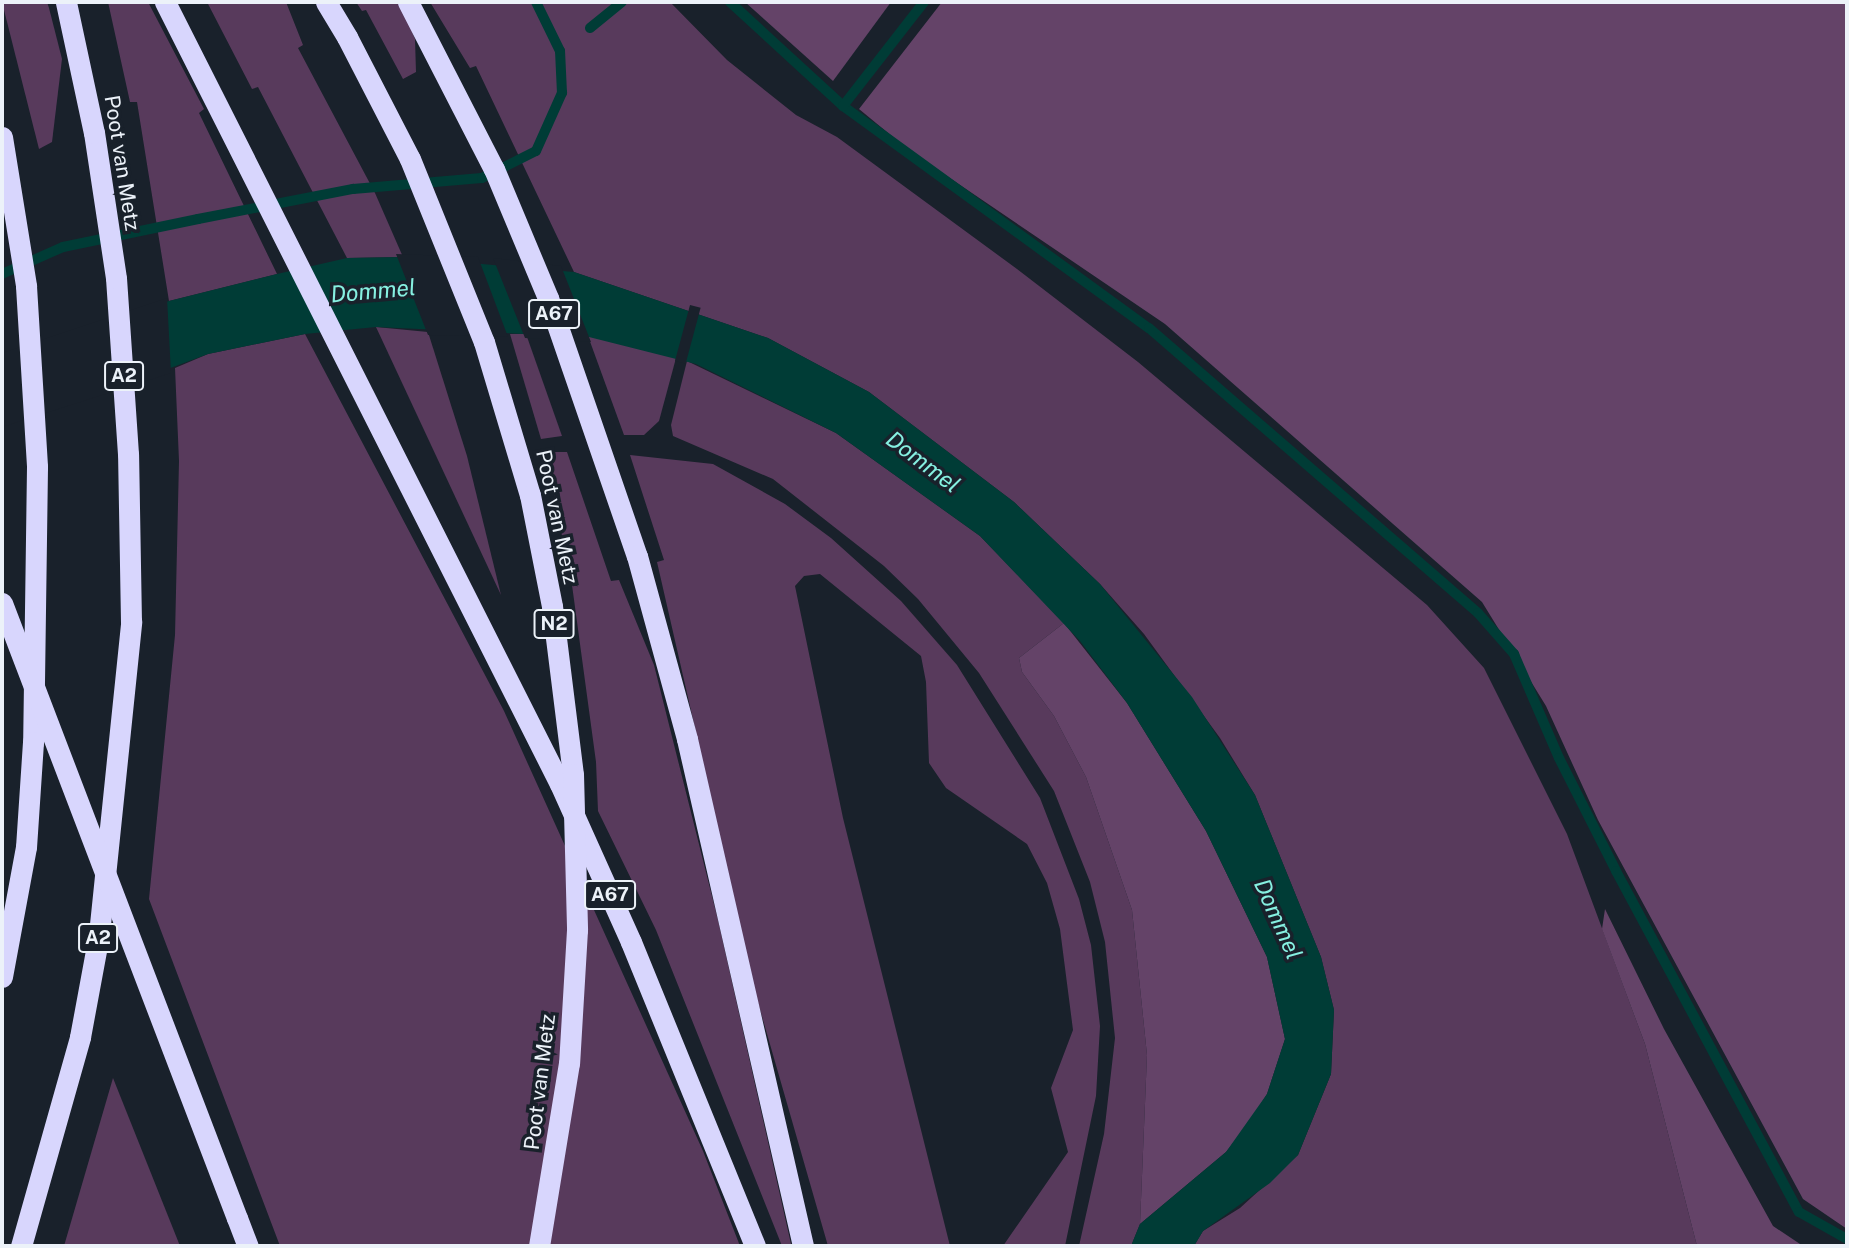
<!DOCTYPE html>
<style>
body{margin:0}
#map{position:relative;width:1849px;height:1248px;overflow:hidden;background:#19212b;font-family:"Public Sans",sans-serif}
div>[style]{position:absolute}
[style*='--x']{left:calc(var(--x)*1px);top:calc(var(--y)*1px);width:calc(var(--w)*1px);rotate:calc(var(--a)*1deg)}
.green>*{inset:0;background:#583a5c}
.forest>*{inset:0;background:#644368}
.water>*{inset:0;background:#003c36}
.pier>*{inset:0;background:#19212b;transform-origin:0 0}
.stream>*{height:10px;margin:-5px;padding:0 5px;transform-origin:5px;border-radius:5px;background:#003c36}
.highway>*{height:21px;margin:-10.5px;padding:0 10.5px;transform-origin:10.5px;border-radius:10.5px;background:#d8d6fd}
.highway-bridge>*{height:21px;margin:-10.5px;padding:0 10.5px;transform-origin:10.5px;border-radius:10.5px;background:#d8d6fd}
span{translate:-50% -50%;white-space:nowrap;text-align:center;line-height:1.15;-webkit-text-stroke:7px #19212b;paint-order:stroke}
.shield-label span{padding:2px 5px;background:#19212b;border:2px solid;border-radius:5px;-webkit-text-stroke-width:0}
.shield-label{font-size:19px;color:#ecf2f9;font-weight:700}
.street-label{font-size:21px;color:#ecf2f9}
.water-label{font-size:23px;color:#86f0e1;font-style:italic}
.frame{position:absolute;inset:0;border:4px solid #ecf2f9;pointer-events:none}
</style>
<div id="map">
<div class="green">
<i style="clip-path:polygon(2px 2px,47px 2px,49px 8px,62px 59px,52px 142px,39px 149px)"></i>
<i style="clip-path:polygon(108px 2px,148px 2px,204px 109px,199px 113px,277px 274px,169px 301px,137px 102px,130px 102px)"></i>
<i style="clip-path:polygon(207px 2px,286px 2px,303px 45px,298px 48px,375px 193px,403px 257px,347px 258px,258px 87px,252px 89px)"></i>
<i style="clip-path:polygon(356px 2px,400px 2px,415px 39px,416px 72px,403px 79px,366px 10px,362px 11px)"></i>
<i style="clip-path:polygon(430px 2px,670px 2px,727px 60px,796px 115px,837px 137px,1017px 269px,1138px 362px,1427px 605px,1484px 668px,1567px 834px,1645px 1044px,1697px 1246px,1194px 1246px,1203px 1231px,1240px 1208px,1298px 1155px,1331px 1074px,1334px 1010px,1321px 957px,1255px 795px,1220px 738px,1144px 634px,1100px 584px,1014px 502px,869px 392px,768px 338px,574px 272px,476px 66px,470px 68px)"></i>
<i style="clip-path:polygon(376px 327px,428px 332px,467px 456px,501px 595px)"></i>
<i style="clip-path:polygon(305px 334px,504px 711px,703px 1151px,740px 1246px,280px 1246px,149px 899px,175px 635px,179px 461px,175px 368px,208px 354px)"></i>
<i style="clip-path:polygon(510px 334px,526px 334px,562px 436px,541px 439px)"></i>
<i style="clip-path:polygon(588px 336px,676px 358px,659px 421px,644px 435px,624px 435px)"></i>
<i style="clip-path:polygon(687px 361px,836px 433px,980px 536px,1064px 623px,1019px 658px,1022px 672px,1054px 716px,1086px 777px,1132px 910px,1147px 1055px,1140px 1224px,1131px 1246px,1079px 1246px,1104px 1134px,1115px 1038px,1105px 942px,1090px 882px,1054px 791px,979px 673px,918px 599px,884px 566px,773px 479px,673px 436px,671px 425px)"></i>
<i style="clip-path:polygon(545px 452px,567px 452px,611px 581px,619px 580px,654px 665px,718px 920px,791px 1244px,786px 1246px,782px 1246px,656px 930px,598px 811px,596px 762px,572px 585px)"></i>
<i style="clip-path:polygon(630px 455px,713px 464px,785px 504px,831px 538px,901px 601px,957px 665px,1040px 798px,1079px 899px,1091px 945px,1100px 1026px,1096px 1096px,1065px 1246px,1003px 1246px,1068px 1152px,1051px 1088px,1073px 1030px,1060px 929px,1047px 883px,1027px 844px,946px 788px,929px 763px,926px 682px,921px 656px,820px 574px,804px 576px,795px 586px,843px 818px,950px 1246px,828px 1246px,757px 999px,657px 562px,664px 560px)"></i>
<i style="clip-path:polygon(113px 1078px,180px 1246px,64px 1246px)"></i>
</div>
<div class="forest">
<i style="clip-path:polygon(745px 2px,891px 2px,833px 81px)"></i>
<i style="clip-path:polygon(942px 2px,1847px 2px,1847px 1229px,1803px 1199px,1598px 820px,1546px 706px,1482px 602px,1165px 324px,910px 151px,859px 109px)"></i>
<i style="clip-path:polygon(1064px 623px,1127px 703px,1206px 831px,1267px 957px,1285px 1039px,1267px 1094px,1249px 1123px,1226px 1152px,1140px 1224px,1147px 1055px,1132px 910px,1086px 777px,1054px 716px,1022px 672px,1019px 658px)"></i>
<i style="clip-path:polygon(1605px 909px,1664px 1029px,1773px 1226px,1803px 1246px,1697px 1246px,1645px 1044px,1602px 929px)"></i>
</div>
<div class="water">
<i style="clip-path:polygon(403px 257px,574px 272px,768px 338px,869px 392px,1014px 502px,1100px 584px,1192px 697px,1255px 795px,1321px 957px,1334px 1010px,1331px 1074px,1298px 1155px,1270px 1183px,1203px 1231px,1194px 1246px,1131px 1246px,1140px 1224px,1226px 1152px,1267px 1094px,1285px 1039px,1267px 957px,1206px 831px,1127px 703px,1080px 641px,980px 536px,836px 433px,696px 364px,589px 337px,376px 327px,305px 334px,208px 354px,90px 398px,2px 357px,169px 301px,277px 274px,347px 258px)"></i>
</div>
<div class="pier">
<i style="clip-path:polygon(396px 254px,478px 257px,508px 337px,428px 335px)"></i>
<i style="clip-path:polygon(493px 258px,561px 266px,591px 342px,525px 338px)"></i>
<i style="clip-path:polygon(167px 298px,171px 373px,2px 427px,2px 353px)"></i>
<i style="left:690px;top:305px;width:11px;height:58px;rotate:15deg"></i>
</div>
<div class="stream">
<i style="--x:730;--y:2;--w:154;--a:42.6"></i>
<i style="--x:843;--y:106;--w:378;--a:36"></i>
<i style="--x:1149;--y:328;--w:435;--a:40.9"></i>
<i style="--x:1478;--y:613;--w:55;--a:48.7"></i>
<i style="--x:1514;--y:654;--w:113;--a:66.6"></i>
<i style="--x:1559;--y:758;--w:127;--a:63.2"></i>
<i style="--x:1616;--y:871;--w:387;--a:61.8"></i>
<i style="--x:1799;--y:1212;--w:55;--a:29.4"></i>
<i style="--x:590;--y:28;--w:41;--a:-39.1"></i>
<i style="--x:843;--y:106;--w:132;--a:-52.1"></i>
<i style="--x:2;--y:274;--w:67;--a:-23.9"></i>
<i style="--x:63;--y:247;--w:138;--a:-11.7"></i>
<i style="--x:198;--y:219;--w:158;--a:-11"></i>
<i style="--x:353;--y:189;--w:129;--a:-4.9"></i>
<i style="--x:482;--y:178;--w:60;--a:-26.6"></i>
<i style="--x:536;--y:151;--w:64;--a:-65.9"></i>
<i style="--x:562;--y:93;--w:42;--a:-92.7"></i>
<i style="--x:560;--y:51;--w:55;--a:-116.1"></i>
</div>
<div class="highway">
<i style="--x:165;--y:2;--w:876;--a:63.2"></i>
<i style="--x:560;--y:784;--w:173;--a:65.8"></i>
<i style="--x:631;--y:942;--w:328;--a:67.8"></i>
<i style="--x:326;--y:2;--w:41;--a:59"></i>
<i style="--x:408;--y:2;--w:188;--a:62.8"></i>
<i style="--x:494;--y:169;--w:140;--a:67.3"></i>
<i style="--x:548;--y:298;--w:273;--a:71"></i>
<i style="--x:637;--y:556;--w:190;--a:74.7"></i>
<i style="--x:687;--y:739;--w:520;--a:77.11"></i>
<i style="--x:2;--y:137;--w:151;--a:80.8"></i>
<i style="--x:26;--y:286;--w:181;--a:86.5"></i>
<i style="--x:37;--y:467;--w:275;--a:90.8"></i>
<i style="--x:33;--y:742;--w:105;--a:93.8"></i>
<i style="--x:26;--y:847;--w:132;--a:100.5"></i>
<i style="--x:237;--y:1218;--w:30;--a:69"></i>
<i style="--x:21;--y:1246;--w:217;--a:-74.2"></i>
<i style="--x:80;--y:1037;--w:105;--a:-79.5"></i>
<i style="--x:99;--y:934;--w:314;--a:-84.1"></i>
<i style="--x:131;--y:622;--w:168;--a:-91"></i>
<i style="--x:128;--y:454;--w:176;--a:-93.9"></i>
<i style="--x:116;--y:278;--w:147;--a:-98.6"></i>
<i style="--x:94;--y:133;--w:134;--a:-102.1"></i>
</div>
<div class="highway-bridge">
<i style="--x:347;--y:37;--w:137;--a:62.7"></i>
<i style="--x:410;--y:159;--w:197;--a:68"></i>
<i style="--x:484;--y:342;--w:160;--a:73.3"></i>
<i style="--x:530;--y:495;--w:113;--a:78.8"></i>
<i style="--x:552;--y:606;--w:169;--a:82.9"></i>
<i style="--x:573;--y:774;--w:156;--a:88.5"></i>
<i style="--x:577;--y:930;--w:133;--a:93.4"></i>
<i style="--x:569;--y:1063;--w:185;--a:99.3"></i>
<i style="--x:2;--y:603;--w:658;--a:69.09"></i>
</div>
<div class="shield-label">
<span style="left:554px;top:314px">A67</span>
<span style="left:124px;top:376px">A2</span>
<span style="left:554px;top:624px">N2</span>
<span style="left:610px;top:895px">A67</span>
<span style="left:98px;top:938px">A2</span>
</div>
<div class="street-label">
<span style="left:122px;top:163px;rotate:81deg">Poot van Metz</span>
<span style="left:557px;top:517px;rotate:78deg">Poot van Metz</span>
<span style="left:540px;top:1082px;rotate:-83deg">Poot van Metz</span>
</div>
<div class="water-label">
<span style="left:373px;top:291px;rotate:-5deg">Dommel</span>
<span style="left:923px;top:462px;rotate:37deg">Dommel</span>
<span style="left:1278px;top:919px;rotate:66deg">Dommel</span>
</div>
<div class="frame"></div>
</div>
